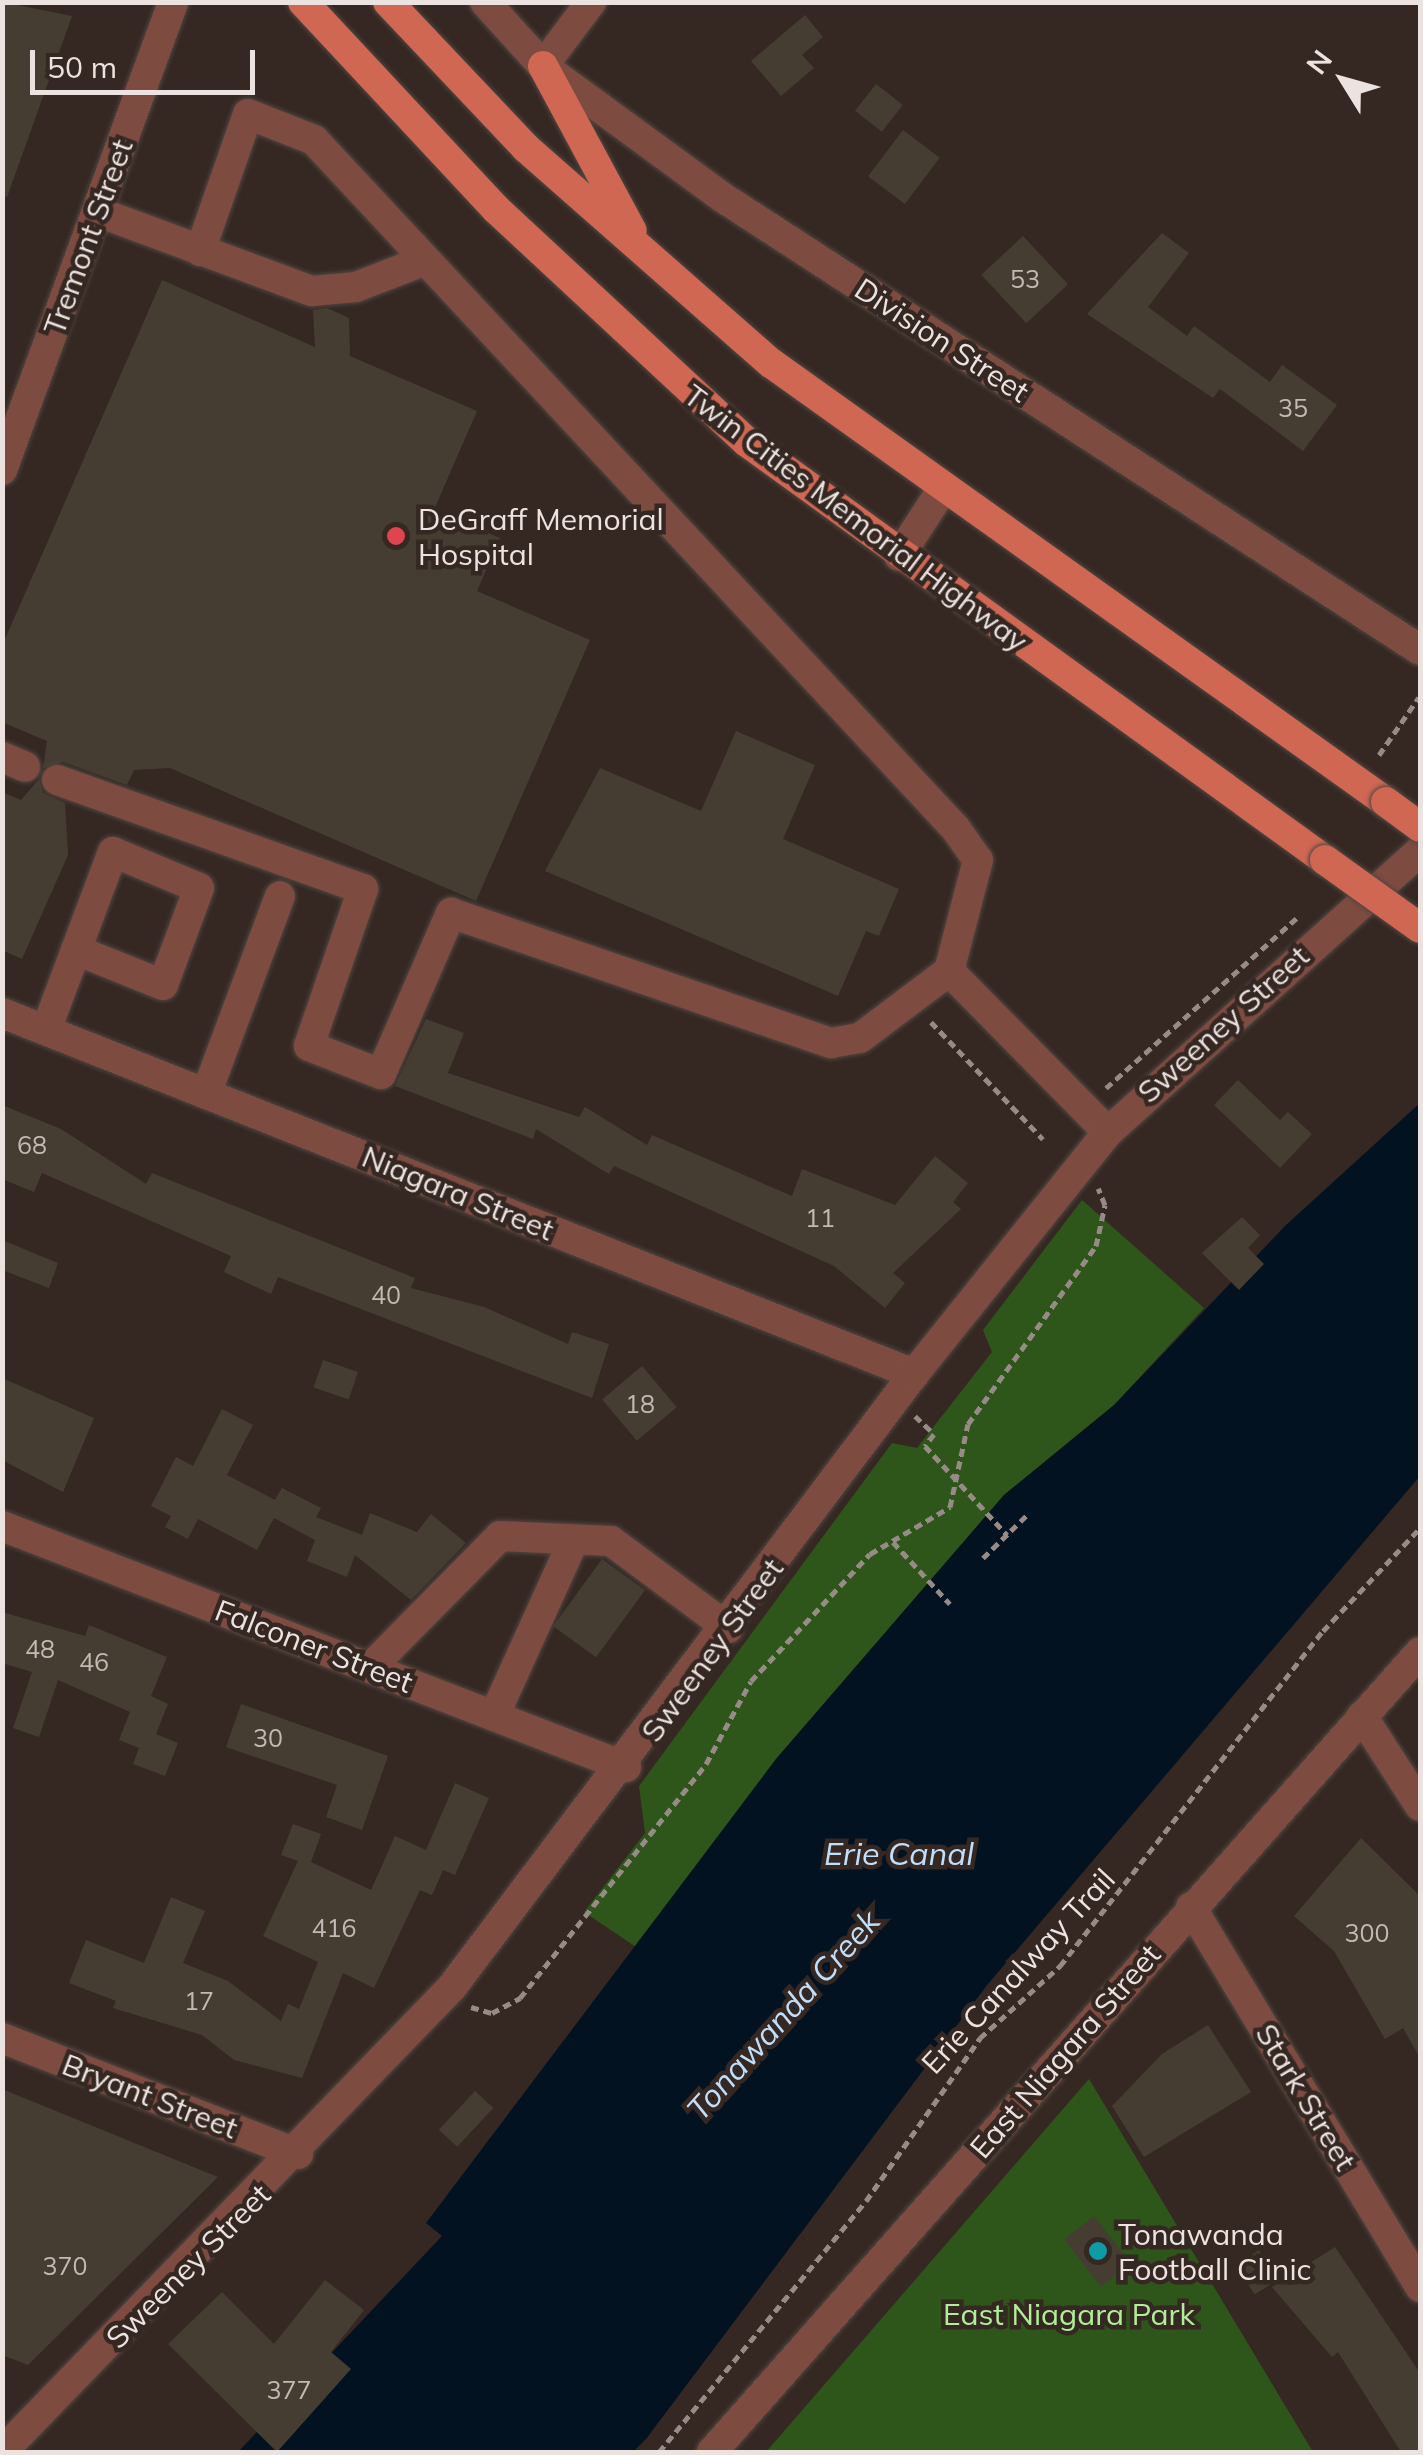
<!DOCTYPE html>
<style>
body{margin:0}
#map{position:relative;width:1423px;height:2455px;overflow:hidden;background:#352823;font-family:Mulish,sans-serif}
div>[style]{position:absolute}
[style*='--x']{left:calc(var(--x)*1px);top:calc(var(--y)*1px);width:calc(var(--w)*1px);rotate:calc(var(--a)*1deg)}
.green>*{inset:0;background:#2e561a}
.water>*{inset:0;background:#021221}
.building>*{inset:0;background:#453d32;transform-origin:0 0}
.path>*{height:5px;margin-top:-2.5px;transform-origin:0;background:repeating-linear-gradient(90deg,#968b87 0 8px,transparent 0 13px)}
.roads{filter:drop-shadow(0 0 2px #524641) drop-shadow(0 0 2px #524641)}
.minor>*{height:30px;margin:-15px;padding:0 15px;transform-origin:15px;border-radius:15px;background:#7e4b41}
.major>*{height:30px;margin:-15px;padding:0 15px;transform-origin:15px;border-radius:15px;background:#cf6752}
.bridges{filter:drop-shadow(0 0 2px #524641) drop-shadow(0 0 2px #524641)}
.major-bridge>*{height:30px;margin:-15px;padding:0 15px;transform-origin:15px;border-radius:15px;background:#cf6752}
.dots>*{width:28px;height:28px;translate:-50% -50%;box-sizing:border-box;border:5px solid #352823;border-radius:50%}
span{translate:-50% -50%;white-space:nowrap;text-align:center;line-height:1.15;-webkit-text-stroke:9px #352823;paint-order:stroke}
.number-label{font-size:25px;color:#c2bab4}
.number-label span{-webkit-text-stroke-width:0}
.street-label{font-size:30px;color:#ece3e0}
.poi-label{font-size:30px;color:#ece3e0}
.left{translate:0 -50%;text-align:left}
.park-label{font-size:30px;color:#b1ee98}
.water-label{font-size:32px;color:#c0dffc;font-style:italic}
.frame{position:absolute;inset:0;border:5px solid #ece3e0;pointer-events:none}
.north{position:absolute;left:1293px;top:30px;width:100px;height:100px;-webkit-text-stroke:8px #352823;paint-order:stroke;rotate:307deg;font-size:28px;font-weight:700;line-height:40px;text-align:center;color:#ece3e0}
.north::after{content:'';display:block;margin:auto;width:35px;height:45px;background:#ece3e0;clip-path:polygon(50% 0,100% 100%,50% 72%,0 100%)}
.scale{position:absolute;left:30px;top:50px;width:225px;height:45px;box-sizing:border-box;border:5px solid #ece3e0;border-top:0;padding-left:12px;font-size:30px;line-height:35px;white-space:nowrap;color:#ece3e0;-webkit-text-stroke:8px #352823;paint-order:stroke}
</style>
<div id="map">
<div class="green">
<i style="clip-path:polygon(1082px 1200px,1204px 1308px,1114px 1405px,1004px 1495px,776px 1759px,639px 1949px,584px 1912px,645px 1833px,639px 1786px,892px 1443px,917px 1448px,992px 1352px,983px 1330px)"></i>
<i style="clip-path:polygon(1089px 2079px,1313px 2452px,766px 2452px)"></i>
</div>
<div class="water">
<i style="clip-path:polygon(1420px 1103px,1420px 1476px,988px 1984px,646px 2439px,633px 2452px,238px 2452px,442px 2236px,426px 2223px,776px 1759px,1004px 1495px,1114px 1405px,1286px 1225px)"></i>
</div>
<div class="building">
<i style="clip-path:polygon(2px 2px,72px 16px,7px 197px,2px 196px)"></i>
<i style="clip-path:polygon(805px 15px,823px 37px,802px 55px,814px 68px,781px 96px,751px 61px)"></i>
<i style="left:876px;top:84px;width:34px;height:34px;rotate:38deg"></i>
<i style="left:903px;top:130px;width:46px;height:58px;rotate:37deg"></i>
<i style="clip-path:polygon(1162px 233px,1189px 253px,1148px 307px,1187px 336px,1194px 326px,1270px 382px,1282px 365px,1337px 405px,1303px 451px,1220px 389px,1213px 398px,1087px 314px)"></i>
<i style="left:1023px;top:236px;width:66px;height:57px;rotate:47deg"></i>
<i style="clip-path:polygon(162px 280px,315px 347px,313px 310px,327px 308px,349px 318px,350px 356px,477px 411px,434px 510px,500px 538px,477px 591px,590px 640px,476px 901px,170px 768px,134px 770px,127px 785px,63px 762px,43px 768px,47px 741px,2px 722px,2px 646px)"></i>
<i style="clip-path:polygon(736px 731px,815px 765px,783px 839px,899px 889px,879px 936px,866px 931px,838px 996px,545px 871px,600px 768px,701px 811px)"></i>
<i style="clip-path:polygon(39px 779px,43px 793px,65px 803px,68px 855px,22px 959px,2px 950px,2px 792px,21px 800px)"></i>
<i style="clip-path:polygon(426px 1019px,464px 1033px,448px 1073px,579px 1117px,585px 1107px,647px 1145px,652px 1135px,792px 1196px,802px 1169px,895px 1205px,935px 1156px,968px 1183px,953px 1202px,961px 1209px,893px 1273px,905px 1283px,885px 1308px,834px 1266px,614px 1166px,609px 1174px,536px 1129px,533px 1139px,395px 1086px)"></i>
<i style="clip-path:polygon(1238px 1080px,1280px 1120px,1288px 1112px,1312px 1134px,1280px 1168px,1214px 1105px)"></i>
<i style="clip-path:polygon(2px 1105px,61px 1129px,146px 1184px,152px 1173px,415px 1278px,411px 1288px,484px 1307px,568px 1344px,572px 1332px,609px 1344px,592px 1398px,278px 1277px,271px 1294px,224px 1272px,231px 1256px,42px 1173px,34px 1192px,2px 1179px)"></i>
<i style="clip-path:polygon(1242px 1217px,1260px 1235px,1248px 1248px,1264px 1264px,1239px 1290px,1202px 1253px)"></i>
<i style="clip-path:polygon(2px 1240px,58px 1263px,49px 1288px,2px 1270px)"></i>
<i style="left:323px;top:1360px;width:37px;height:29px;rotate:19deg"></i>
<i style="left:642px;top:1366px;width:54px;height:52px;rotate:50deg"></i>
<i style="clip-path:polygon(2px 1378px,94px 1418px,63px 1492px,2px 1460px)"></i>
<i style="clip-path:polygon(222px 1409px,253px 1425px,227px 1475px,275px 1500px,282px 1488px,321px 1508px,316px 1517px,362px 1535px,370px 1513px,417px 1532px,431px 1514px,466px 1543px,411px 1600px,355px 1555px,347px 1577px,307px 1561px,315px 1540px,274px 1518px,257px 1550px,198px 1519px,188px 1539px,165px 1527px,171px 1516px,151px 1506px,176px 1457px,193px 1466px)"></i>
<i style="left:602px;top:1559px;width:53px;height:83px;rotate:36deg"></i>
<i style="clip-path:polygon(2px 1612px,85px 1636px,89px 1625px,167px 1657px,151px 1696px,168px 1704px,156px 1734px,178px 1743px,165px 1776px,133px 1764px,139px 1748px,119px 1740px,130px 1712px,58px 1680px,39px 1737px,13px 1728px,32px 1672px,2px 1663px)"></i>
<i style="clip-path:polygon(241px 1704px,388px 1756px,362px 1830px,326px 1817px,337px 1785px,226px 1747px)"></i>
<i style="clip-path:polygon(455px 1783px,489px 1798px,455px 1875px,443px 1870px,432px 1895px,420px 1890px,374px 1988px,343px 1973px,302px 2078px,234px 2060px,202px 2035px,113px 2008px,116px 2001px,69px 1983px,86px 1940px,144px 1963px,171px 1897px,205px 1911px,183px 1963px,228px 1981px,281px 2021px,288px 2004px,299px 2009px,318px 1962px,263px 1936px,298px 1861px,281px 1855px,293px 1824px,321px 1834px,311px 1862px,371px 1890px,395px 1836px,426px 1850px)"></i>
<i style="clip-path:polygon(1361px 1838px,1420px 1896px,1420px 2058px,1403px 2028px,1385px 2039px,1334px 1951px,1294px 1916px)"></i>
<i style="clip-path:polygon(1208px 2025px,1251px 2092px,1144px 2157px,1112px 2106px,1162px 2054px)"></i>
<i style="clip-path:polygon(2px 2089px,218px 2177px,28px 2365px,2px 2355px)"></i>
<i style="left:475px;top:2091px;width:25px;height:53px;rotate:43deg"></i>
<i style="left:1094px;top:2216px;width:60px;height:38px;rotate:52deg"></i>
<i style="clip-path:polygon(1335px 2247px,1420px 2373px,1420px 2452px,1401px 2452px,1338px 2352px,1332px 2357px,1272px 2287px)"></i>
<i style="left:1259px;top:2250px;width:35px;height:28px;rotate:57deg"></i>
<i style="clip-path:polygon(325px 2280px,364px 2310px,331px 2352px,351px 2369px,277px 2452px,168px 2344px,222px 2292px,274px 2344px)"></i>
</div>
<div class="path">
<i style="--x:1379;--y:755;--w:70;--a:-55.4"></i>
<i style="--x:931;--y:1022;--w:162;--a:46.3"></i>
<i style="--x:1106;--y:1088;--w:259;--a:-41.7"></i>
<i style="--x:915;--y:1416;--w:26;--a:43"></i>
<i style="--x:934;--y:1434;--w:15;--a:127"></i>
<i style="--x:925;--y:1446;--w:121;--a:47.3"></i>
<i style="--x:893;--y:1542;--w:84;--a:47.4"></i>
<i style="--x:983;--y:1558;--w:64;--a:-44.4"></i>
<i style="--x:471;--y:2007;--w:22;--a:16"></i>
<i style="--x:492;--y:2013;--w:32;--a:-28"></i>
<i style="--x:520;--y:1998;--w:299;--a:-51.5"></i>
<i style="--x:706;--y:1764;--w:94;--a:-61.5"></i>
<i style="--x:751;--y:1681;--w:174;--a:-46.9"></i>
<i style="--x:870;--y:1554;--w:93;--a:-30.4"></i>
<i style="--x:950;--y:1507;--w:85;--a:-77.8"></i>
<i style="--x:968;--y:1424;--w:219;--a:-54.3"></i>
<i style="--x:1096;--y:1246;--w:42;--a:-77.6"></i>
<i style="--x:1105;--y:1205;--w:18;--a:-112"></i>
<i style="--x:659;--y:2452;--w:325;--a:-50.5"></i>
<i style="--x:866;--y:2201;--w:199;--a:-55"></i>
<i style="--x:980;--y:2038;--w:108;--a:-42"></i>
<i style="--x:1060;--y:1966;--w:426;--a:-51.9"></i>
<i style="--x:1323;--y:1631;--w:141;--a:-46.7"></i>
</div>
<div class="roads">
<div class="minor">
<i style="--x:485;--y:2;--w:86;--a:47.8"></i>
<i style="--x:543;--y:66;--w:222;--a:36.2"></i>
<i style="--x:722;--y:197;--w:832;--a:32.98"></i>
<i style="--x:543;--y:66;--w:80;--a:-53.1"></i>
<i style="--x:98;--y:212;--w:228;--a:20.3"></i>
<i style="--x:312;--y:291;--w:44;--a:-5.2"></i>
<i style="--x:356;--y:287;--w:72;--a:-21.2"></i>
<i style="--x:200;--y:251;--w:145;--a:-70.7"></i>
<i style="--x:248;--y:114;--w:71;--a:21.5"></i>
<i style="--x:314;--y:140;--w:942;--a:47.02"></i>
<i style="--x:956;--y:829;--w:38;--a:55"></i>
<i style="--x:978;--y:860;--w:115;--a:104.6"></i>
<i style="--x:949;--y:971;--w:226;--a:45.4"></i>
<i style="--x:2;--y:470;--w:498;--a:-69.9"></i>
<i style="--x:899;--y:556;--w:82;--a:-56.9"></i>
<i style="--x:2;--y:757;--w:25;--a:23"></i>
<i style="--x:57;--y:780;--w:325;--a:19.6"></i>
<i style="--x:363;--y:889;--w:166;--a:109"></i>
<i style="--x:309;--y:1046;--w:77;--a:21.3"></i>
<i style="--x:381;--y:1074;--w:176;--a:-66.5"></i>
<i style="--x:451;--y:913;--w:402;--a:18.9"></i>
<i style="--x:831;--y:1043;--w:29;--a:-10"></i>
<i style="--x:860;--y:1038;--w:111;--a:-37"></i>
<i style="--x:2;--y:1013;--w:981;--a:21.6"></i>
<i style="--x:46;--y:1030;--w:190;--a:-69.4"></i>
<i style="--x:113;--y:852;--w:93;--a:22.7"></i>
<i style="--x:199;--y:888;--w:103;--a:110.4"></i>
<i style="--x:163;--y:985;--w:94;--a:-158.1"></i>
<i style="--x:206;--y:1094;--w:211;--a:-69.5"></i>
<i style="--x:2;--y:1526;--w:669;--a:21.12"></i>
<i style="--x:370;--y:1668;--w:185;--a:-45.4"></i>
<i style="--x:500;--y:1536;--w:111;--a:2.6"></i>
<i style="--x:611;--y:1541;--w:146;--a:36.6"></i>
<i style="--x:494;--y:1716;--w:193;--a:-65.6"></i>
<i style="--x:1362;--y:1716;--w:107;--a:57.2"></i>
<i style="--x:1191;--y:1907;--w:444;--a:58.9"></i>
<i style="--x:2;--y:2038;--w:318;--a:21.4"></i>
<i style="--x:2;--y:2452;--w:647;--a:-45.94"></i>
<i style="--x:452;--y:1987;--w:768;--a:-53"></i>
<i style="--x:914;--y:1374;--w:310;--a:-51.3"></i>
<i style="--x:1108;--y:1132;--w:420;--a:-42"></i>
<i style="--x:712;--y:2452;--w:1068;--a:-48.49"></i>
</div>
<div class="major">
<i style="--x:303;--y:2;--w:283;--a:47"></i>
<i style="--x:496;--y:209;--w:342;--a:42.9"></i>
<i style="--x:747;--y:442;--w:713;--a:35.87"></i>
<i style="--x:388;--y:2;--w:201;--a:46.6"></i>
<i style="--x:526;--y:148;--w:326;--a:41.3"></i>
<i style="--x:771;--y:363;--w:756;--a:35.52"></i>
<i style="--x:543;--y:66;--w:187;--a:61.7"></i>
</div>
</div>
<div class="bridges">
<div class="major-bridge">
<i style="--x:1386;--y:802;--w:42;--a:36.3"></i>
<i style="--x:1325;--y:860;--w:117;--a:35.6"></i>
</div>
</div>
<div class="dots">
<i style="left:396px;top:536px;background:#e0444e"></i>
<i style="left:1098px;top:2251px;background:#0f9aa8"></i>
</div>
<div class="number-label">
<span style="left:1025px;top:279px">53</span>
<span style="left:1293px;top:408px">35</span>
<span style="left:32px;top:1145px">68</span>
<span style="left:820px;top:1218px">11</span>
<span style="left:386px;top:1295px">40</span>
<span style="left:640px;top:1404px">18</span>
<span style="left:40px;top:1649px">48</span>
<span style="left:94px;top:1662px">46</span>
<span style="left:268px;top:1738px">30</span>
<span style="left:334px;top:1928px">416</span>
<span style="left:1367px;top:1933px">300</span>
<span style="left:199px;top:2001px">17</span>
<span style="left:65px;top:2266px">370</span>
<span style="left:289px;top:2390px">377</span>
</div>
<div class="street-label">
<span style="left:88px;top:237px;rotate:-70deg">Tremont Street</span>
<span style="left:942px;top:340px;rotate:33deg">Division Street</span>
<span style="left:856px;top:518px;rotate:37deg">Twin Cities Memorial Highway</span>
<span style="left:1223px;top:1024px;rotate:-42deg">Sweeney Street</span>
<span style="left:458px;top:1193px;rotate:22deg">Niagara Street</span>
<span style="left:314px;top:1646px;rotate:21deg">Falconer Street</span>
<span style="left:712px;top:1650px;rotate:-54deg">Sweeney Street</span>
<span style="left:1018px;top:1971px;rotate:-47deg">Erie Canalway Trail</span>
<span style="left:1065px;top:2051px;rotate:-49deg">East Niagara Street</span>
<span style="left:150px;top:2096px;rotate:21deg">Bryant Street</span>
<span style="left:1306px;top:2097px;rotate:59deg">Stark Street</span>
<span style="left:188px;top:2266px;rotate:-45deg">Sweeney Street</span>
</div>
<div class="poi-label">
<span class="left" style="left:418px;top:536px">DeGraff Memorial<br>Hospital</span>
<span class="left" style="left:1118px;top:2251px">Tonawanda<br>Football Clinic</span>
</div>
<div class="park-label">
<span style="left:1069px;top:2314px">East Niagara Park</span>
</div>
<div class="water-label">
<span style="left:899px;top:1853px">Erie Canal</span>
<span style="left:783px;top:2015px;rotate:-48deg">Tonawanda Creek</span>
</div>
<div class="frame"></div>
<div class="north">N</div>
<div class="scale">50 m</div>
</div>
